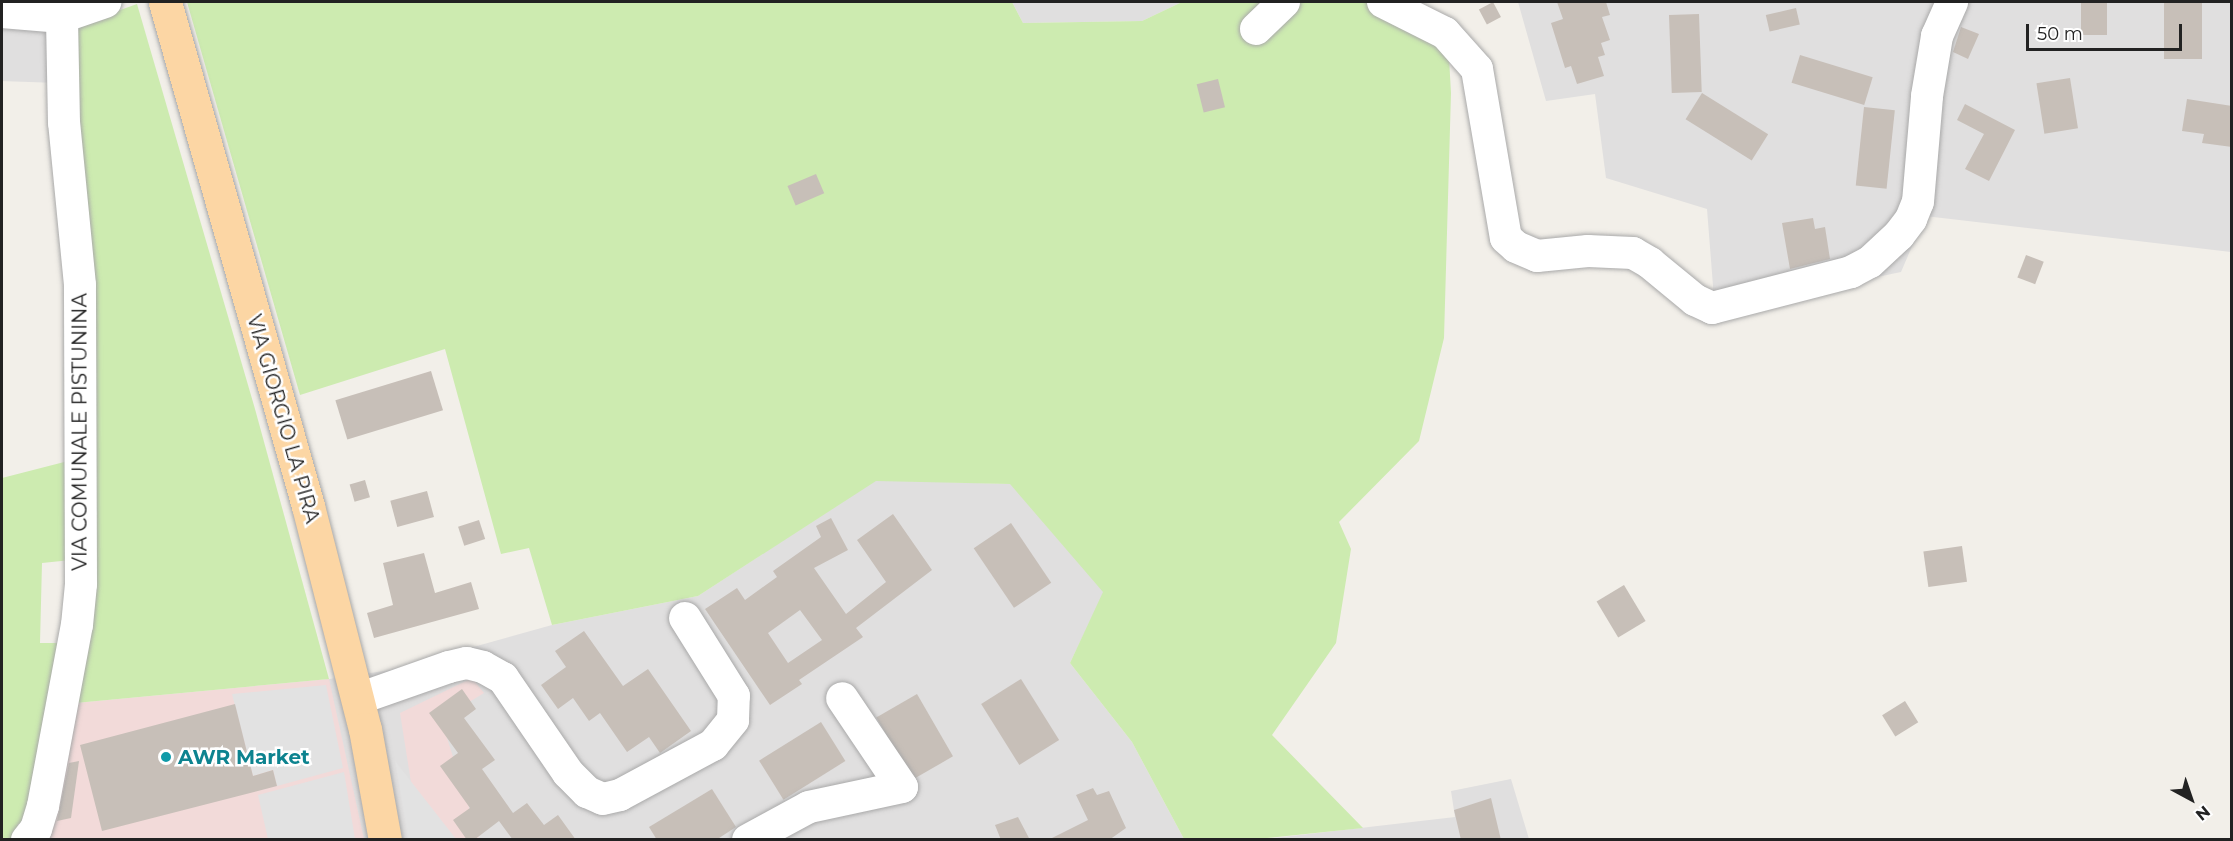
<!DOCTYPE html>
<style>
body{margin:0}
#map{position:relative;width:2233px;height:841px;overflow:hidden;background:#f2efe9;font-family:Montserrat,sans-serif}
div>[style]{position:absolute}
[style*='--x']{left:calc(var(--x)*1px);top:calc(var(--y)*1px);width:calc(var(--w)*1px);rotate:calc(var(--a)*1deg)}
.residential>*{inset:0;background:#e0dfdf;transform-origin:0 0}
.commercial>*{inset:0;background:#f2dad9}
.grass>*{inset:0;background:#cdebb0}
.parking>*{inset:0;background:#e2e2e2}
.building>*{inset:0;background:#c7bfb8;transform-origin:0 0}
.roads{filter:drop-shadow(0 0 2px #a9a9a9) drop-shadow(0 0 2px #a9a9a9)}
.minor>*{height:32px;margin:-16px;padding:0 16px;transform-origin:16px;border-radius:16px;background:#fff}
.major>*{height:33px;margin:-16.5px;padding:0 16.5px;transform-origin:16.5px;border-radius:16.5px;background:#fcd6a4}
.dots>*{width:16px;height:16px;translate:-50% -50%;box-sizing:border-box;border:3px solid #fff;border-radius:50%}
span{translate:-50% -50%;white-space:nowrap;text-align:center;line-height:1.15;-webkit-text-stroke:5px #fff;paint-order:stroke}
.street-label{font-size:20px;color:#222}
.culture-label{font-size:20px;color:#0d838f;font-weight:700}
.left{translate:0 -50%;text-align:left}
.frame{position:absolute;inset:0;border:3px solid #222;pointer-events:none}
.north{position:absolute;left:2161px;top:769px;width:60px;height:60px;-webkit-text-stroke:4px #fff;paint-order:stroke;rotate:140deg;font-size:16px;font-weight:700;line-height:24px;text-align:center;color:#222}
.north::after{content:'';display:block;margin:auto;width:21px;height:27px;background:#222;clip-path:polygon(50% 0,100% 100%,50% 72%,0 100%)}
.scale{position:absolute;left:2026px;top:24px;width:156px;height:27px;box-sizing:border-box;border:3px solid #222;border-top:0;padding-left:8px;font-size:18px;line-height:21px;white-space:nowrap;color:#222;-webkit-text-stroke:4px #fff;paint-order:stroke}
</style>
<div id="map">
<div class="residential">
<i style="clip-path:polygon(1012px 2px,1182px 2px,1142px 21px,1023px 23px)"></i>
<i style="clip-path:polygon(1518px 2px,2231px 2px,2231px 252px,1925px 216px,1901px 272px,1715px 311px,1707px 209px,1606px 178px,1595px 94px,1546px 101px)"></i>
<i style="left:2px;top:27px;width:51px;height:54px;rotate:2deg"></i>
<i style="clip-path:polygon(876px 480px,1011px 484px,1104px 592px,1070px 663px,1132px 742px,1184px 839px,43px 840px,69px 717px,391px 670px,552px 625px,698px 596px)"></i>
<i style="clip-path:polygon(1511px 779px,1529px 839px,1257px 840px,1455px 817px,1451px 791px)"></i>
</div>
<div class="commercial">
<i style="clip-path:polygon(472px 678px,484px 693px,441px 719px,479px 839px,420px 839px,400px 713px)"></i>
<i style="clip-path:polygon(329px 679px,364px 839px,48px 840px,65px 704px)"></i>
</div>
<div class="grass">
<i style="clip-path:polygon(187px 2px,1012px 2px,1023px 23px,1142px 21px,1182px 2px,1376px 2px,1429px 33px,1449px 58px,1451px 93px,1444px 338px,1419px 441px,1339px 522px,1351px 549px,1336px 643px,1272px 735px,1363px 828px,1257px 839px,1184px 839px,1132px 742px,1070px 663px,1103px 592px,1010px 484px,876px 481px,698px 596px,552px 625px,529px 548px,501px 554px,445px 349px,300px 395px)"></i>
<i style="clip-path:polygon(137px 4px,255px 409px,329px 679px,65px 704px,73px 27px)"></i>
<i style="clip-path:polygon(72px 460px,71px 560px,42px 563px,40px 643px,62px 643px,26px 824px,18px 824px,17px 831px,11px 840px,2px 839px,2px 478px)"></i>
</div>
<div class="parking">
<i style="clip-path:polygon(326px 685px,343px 768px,277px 786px,273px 770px,253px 776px,232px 694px)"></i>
<i style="clip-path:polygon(395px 761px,456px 839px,408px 839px)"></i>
<i style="clip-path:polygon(344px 772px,355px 839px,268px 839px,258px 795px)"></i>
</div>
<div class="building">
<i style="left:1493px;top:2px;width:17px;height:16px;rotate:62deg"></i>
<i style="clip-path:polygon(1557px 2px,1606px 2px,1610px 15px,1602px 17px,1610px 40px,1601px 43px,1605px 55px,1598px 57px,1604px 76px,1577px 84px,1571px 66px,1565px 68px,1551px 23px,1563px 19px)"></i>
<i style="left:2081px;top:2px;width:26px;height:33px"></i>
<i style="left:2164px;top:2px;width:38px;height:57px"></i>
<i style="left:1796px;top:8px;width:17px;height:31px;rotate:77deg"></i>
<i style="left:1699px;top:14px;width:78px;height:30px;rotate:88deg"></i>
<i style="clip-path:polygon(1961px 27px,1979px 34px,1968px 59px,1953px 52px)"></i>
<i style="left:1800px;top:55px;width:76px;height:29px;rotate:17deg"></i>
<i style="left:2070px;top:78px;width:51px;height:34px;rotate:81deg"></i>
<i style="left:1218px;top:79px;width:29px;height:22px;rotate:76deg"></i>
<i style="left:1702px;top:93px;width:78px;height:31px;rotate:32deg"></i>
<i style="clip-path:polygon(2187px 99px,2232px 106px,2232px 147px,2202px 143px,2204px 134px,2182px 131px)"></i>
<i style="clip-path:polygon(1965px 104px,2015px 130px,1989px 181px,1965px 169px,1984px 134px,1957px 120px)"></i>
<i style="left:1864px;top:107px;width:31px;height:79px;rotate:6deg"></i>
<i style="left:816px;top:174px;width:21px;height:31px;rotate:67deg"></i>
<i style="clip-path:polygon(1813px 218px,1815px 229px,1825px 227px,1830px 259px,1790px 269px,1782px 223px)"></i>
<i style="left:2026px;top:255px;width:19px;height:24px;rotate:21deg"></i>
<i style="left:431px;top:371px;width:41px;height:100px;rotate:73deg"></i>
<i style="left:365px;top:480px;width:18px;height:16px;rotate:74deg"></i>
<i style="left:427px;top:491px;width:27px;height:38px;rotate:75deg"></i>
<i style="clip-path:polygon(evenodd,893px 514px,932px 570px,856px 628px,863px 637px,799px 680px,802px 684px,770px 705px,705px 609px,737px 588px,745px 600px,777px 577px,773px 571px,821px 537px,816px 526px,831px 518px,848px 550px,814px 568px,846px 614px,886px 582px,857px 540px,893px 514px,800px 610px,822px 640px,788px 663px,768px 633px,800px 610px)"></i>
<i style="left:479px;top:520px;width:20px;height:22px;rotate:72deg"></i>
<i style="left:1011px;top:523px;width:72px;height:45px;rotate:56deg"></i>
<i style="left:1962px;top:546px;width:36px;height:39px;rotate:82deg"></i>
<i style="clip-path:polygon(424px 553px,435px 593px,471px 582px,479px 609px,374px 638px,367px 613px,393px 605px,383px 563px)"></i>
<i style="left:1624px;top:585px;width:42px;height:32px;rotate:59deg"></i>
<i style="clip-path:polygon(584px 631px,623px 686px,648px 669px,691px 731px,660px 753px,649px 737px,627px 752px,600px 713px,589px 721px,573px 698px,558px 709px,541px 685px,566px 667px,555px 651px)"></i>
<i style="left:1021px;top:679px;width:72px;height:47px;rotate:58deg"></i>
<i style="clip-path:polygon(462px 689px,476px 709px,464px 718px,495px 760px,482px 769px,513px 813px,527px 803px,544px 825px,558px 815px,576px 840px,513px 840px,499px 821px,474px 840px,467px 840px,453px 820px,470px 808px,440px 766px,458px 753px,429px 713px)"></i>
<i style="left:917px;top:694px;width:72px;height:47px;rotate:60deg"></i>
<i style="left:1905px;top:701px;width:25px;height:27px;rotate:58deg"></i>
<i style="clip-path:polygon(235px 704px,253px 776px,273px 770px,277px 786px,102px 831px,80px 745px)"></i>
<i style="left:821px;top:722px;width:46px;height:73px;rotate:58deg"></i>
<i style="clip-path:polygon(79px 761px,71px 818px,57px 821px,69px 763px)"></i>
<i style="clip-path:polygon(1093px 788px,1097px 795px,1109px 791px,1126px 828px,1109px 840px,1048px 840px,1088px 820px,1076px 795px)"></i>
<i style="clip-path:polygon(712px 789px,736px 827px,716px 840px,657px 840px,649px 827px)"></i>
<i style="clip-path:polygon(1491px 798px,1501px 840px,1461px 840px,1454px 810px)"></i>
<i style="clip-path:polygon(1018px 817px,1030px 840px,1001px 840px,995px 825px)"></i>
</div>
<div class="roads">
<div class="minor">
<i style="--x:1383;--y:2;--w:69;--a:26.6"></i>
<i style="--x:1445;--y:33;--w:48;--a:48.4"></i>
<i style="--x:1477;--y:69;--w:171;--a:80.3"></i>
<i style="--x:1506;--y:238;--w:13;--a:42"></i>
<i style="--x:1516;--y:247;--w:23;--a:23"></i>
<i style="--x:1537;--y:256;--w:51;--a:-5.6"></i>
<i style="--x:1588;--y:251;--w:45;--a:2.5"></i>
<i style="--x:1633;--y:253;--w:20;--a:30"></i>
<i style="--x:1650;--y:263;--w:58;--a:39.4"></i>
<i style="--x:1695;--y:300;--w:19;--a:25"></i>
<i style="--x:1712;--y:308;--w:144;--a:-14.5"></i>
<i style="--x:1851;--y:272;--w:21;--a:-28"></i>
<i style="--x:1870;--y:262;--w:40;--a:-43"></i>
<i style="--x:1899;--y:235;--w:20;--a:-53"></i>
<i style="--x:1911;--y:219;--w:18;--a:-68"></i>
<i style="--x:1918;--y:202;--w:106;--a:-85.1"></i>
<i style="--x:1927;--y:96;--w:61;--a:-80.5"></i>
<i style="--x:1937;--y:36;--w:37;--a:-66"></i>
<i style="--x:2;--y:12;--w:60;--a:4.8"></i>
<i style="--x:62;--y:17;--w:46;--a:-19.2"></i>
<i style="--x:1256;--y:29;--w:39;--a:-44"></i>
<i style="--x:358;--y:699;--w:96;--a:-19.4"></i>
<i style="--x:449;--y:667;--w:18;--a:-13"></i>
<i style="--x:467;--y:663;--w:16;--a:14"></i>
<i style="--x:483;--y:667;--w:23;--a:29"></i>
<i style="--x:503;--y:678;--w:115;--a:55.6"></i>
<i style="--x:568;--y:773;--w:27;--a:45"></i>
<i style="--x:587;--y:792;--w:17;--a:24"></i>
<i style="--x:603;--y:799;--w:17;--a:-13"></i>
<i style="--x:620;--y:795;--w:106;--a:-28.3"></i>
<i style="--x:713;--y:745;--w:32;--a:-51"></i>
<i style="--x:733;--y:720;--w:24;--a:-88"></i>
<i style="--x:734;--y:696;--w:92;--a:-122.1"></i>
<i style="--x:27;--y:840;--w:14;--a:-51"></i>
<i style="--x:36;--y:829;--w:24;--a:-73"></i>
<i style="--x:43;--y:806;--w:184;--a:-79.4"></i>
<i style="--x:77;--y:625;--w:41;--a:-84.4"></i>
<i style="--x:81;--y:584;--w:299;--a:-90.2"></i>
<i style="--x:80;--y:285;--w:163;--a:-95.6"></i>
<i style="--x:64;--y:123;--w:106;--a:-91.1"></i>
<i style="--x:748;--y:840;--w:69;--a:-28.4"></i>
<i style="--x:809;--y:807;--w:95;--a:-12.1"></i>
<i style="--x:902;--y:787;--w:107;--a:-124"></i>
</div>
<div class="major">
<i style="--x:165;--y:2;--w:524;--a:74.16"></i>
<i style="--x:308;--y:506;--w:230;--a:75.7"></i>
<i style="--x:365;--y:729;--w:113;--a:79.8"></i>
</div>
</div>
<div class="dots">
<i style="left:166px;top:757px;background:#0f9aa8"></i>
</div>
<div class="street-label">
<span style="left:283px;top:419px;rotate:74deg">VIA GIORGIO LA PIRA</span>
<span style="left:80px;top:432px;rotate:-90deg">VIA COMUNALE PISTUNINA</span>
</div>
<div class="culture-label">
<span class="left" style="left:178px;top:757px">AWR Market</span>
</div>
<div class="frame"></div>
<div class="north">N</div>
<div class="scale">50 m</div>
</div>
